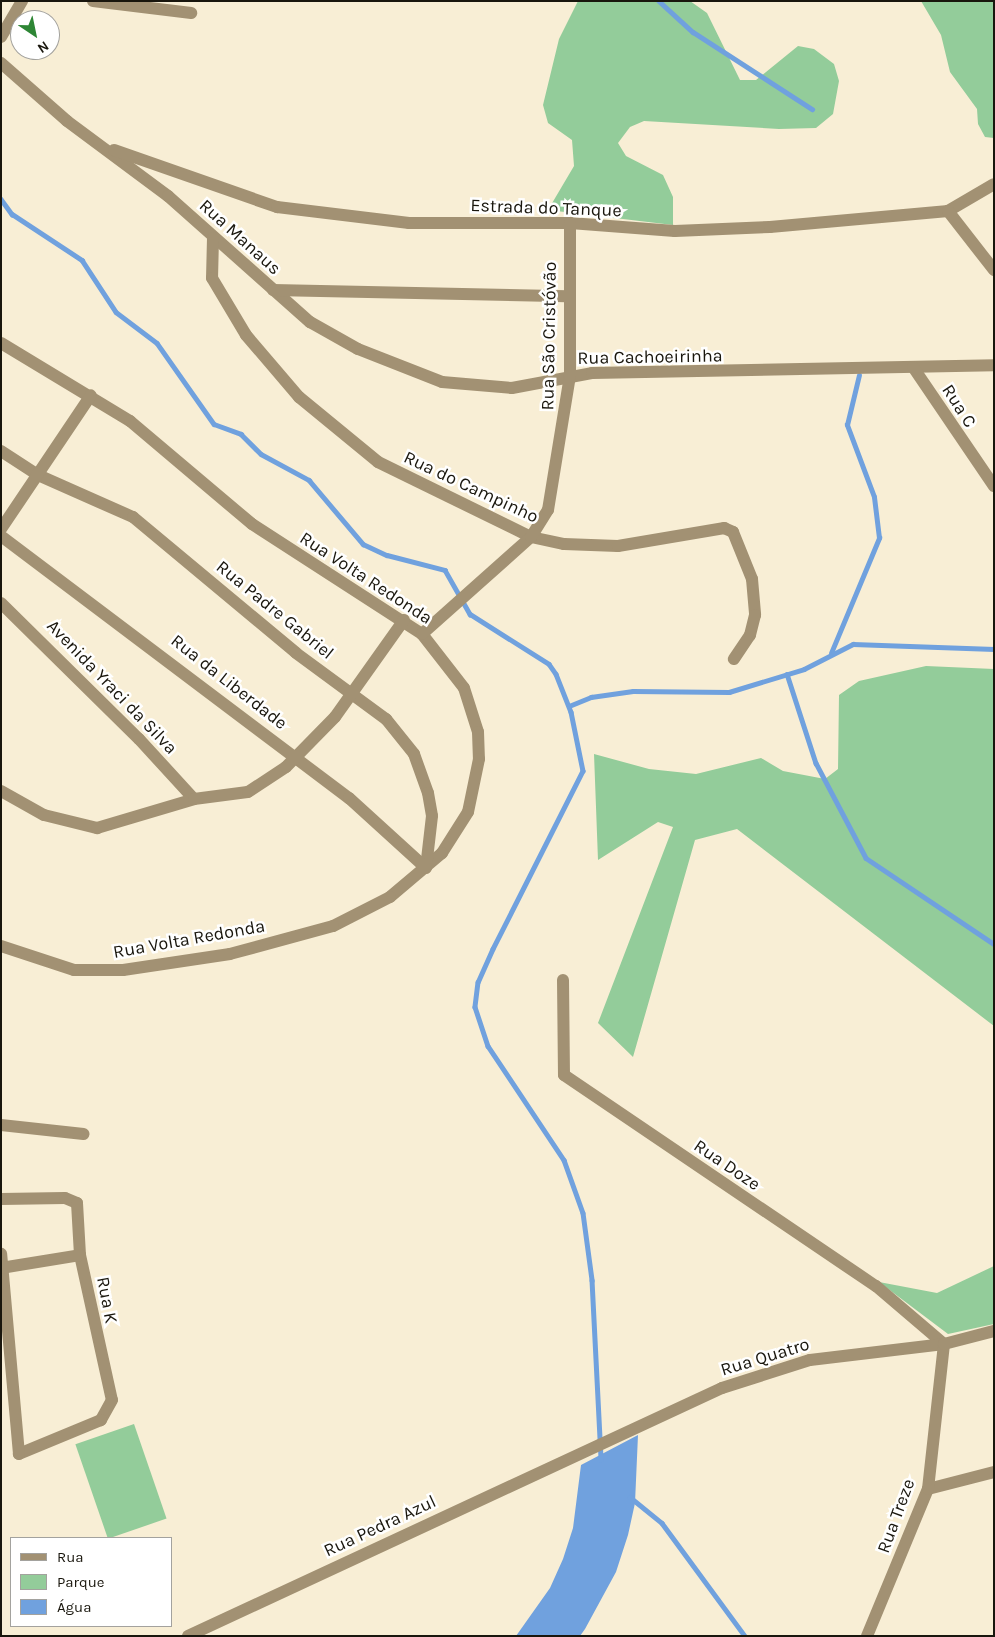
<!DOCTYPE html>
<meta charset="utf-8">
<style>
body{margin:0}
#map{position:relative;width:995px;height:1637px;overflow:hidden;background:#f8eed5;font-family:Karla,sans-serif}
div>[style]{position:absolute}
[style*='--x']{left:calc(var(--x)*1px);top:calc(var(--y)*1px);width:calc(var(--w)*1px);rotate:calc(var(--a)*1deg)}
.green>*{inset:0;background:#93cc9a;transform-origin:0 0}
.water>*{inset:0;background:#70a1de}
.stream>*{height:4.5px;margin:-2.25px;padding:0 2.25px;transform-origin:2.25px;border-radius:2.25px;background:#70a1de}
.minor>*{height:12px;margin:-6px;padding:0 6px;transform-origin:6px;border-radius:6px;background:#a29173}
.tertiary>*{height:12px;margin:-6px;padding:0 6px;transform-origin:6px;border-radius:6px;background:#a29173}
span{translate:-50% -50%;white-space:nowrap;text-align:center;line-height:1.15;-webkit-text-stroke:5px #fff;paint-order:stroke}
.street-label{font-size:18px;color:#19160d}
.frame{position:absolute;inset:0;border:2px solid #19160d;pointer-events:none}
.legend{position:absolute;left:10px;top:1537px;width:162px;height:90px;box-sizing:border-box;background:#fff;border:1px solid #a3a29e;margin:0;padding:6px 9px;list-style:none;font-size:15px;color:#19160d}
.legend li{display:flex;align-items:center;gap:10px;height:25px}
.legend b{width:25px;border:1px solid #a3a29e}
.north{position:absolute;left:10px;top:10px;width:50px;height:50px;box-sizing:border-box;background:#fff;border:1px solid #a3a29e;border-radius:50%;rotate:146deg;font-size:14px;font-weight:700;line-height:20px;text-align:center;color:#19160d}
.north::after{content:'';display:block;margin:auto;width:18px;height:22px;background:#2e8635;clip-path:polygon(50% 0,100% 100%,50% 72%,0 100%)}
</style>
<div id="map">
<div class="green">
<i style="clip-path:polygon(578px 1px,690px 1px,707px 13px,740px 80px,756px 80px,798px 46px,814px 49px,834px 64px,839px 81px,833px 114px,816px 128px,779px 129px,644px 121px,630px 127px,618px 143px,626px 156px,663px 175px,673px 197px,673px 225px,548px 210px,574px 166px,572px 140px,548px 123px,543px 105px,559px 39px)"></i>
<i style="clip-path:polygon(921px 1px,994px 1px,994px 138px,985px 137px,978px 124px,977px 109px,950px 72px,941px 35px)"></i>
<i style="clip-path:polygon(926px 666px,994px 669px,994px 1026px,737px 829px,695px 840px,633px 1057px,598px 1023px,673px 827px,658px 822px,598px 860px,594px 754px,649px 769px,696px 774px,761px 758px,783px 771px,825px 779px,838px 769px,839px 695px,859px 681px)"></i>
<i style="clip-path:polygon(994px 1266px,994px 1324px,948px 1334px,879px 1282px,937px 1293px)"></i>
<i style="left:134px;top:1424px;width:100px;height:62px;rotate:71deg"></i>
</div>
<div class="water">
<i style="clip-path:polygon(638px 1435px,635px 1503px,628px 1535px,616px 1572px,585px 1629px,580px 1636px,516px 1636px,550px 1588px,563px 1559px,573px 1528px,581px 1465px)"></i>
</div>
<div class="stream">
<i style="--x:659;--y:1;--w:46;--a:42.4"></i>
<i style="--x:693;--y:32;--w:142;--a:32.9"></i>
<i style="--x:1;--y:199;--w:19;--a:54"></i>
<i style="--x:12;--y:214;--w:84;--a:33.3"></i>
<i style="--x:82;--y:260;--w:62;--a:56.8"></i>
<i style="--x:116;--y:312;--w:51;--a:37.1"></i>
<i style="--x:157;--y:343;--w:99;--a:54.9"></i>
<i style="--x:214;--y:424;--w:29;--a:20"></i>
<i style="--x:241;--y:434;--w:28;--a:45"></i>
<i style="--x:261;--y:454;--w:55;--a:28.4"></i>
<i style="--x:309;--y:480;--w:84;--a:49.8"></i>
<i style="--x:363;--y:544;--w:26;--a:25"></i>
<i style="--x:387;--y:555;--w:60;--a:14.5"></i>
<i style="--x:445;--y:570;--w:51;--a:60.4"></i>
<i style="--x:470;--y:614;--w:93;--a:32.3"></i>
<i style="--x:549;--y:664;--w:12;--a:55"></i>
<i style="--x:556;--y:674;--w:41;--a:68.5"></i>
<i style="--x:571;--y:712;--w:60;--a:78.5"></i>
<i style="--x:583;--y:771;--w:199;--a:116.8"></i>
<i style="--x:493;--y:949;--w:36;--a:114"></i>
<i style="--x:478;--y:982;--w:25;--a:97"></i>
<i style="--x:475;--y:1007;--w:41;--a:71.6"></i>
<i style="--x:488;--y:1046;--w:137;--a:56.3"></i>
<i style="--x:564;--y:1160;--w:56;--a:70.3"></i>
<i style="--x:583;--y:1213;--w:68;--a:82.3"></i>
<i style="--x:592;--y:1280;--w:180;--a:87.1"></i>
<i style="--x:831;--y:653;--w:125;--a:-67.3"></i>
<i style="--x:879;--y:538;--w:41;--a:-97"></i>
<i style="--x:874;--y:497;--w:77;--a:-110.6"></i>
<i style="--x:847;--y:425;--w:51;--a:-76.5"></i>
<i style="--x:787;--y:674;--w:94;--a:72"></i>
<i style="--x:816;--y:763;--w:107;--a:62.2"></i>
<i style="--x:866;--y:858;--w:154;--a:33.9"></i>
<i style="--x:569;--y:706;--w:24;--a:-22"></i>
<i style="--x:591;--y:697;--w:42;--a:-8.1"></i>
<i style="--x:633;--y:691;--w:96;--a:0.6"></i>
<i style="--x:729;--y:692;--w:78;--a:-17"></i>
<i style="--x:804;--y:669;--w:55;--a:-27"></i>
<i style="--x:853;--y:644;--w:141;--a:2"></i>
<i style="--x:630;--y:1497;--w:41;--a:39.1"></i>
<i style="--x:662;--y:1523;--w:140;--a:53.7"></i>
</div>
<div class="minor">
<i style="--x:93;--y:1;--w:99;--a:7"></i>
<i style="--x:1;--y:37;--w:42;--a:-59.7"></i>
<i style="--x:1;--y:63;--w:88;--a:41.3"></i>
<i style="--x:67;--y:121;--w:126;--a:36.6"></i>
<i style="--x:168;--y:196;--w:190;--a:41.6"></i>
<i style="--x:310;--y:322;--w:55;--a:29.4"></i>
<i style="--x:358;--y:349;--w:90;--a:21.4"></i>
<i style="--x:442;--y:382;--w:70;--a:4.9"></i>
<i style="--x:512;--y:388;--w:81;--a:-10.6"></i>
<i style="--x:592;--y:373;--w:402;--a:-1.1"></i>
<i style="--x:114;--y:150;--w:173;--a:19.3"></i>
<i style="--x:277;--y:207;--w:133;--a:6.9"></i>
<i style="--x:409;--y:223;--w:161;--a:0"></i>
<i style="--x:570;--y:223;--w:105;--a:4.4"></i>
<i style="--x:675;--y:231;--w:95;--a:-2.4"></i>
<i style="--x:770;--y:227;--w:179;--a:-5.1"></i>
<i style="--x:948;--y:211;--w:53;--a:-30.4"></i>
<i style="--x:948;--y:211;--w:75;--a:52.1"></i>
<i style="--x:213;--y:238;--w:40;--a:91.4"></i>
<i style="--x:212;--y:278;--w:66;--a:59.2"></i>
<i style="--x:246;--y:335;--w:82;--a:49.5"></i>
<i style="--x:299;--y:397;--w:102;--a:39.4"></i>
<i style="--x:378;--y:462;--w:170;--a:26.1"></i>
<i style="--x:531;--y:537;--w:34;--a:12"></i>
<i style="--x:564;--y:544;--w:54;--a:2.1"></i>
<i style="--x:618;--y:546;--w:108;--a:-9.6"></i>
<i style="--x:724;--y:528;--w:10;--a:24"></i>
<i style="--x:733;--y:532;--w:51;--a:68"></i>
<i style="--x:752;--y:579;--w:36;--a:85"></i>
<i style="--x:755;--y:615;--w:21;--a:104"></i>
<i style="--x:750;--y:635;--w:29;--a:124"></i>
<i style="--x:273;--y:290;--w:294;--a:1.2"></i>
<i style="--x:1;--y:343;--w:151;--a:31.2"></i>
<i style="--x:130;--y:421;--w:160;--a:40.2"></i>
<i style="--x:252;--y:524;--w:202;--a:32.9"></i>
<i style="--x:422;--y:634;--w:68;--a:52.1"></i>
<i style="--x:464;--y:688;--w:46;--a:72.3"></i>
<i style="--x:478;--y:732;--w:27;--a:88"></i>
<i style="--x:479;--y:759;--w:54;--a:101.7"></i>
<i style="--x:468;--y:812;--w:49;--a:122.4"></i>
<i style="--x:442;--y:853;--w:68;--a:139.8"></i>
<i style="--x:390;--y:897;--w:64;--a:153"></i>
<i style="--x:333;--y:926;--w:107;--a:164.8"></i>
<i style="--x:230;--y:954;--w:108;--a:171.5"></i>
<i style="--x:123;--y:970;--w:49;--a:180"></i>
<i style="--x:74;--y:970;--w:77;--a:-161.8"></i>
<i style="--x:913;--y:367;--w:144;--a:55.8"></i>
<i style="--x:1;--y:451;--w:44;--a:33"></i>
<i style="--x:38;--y:475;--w:104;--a:23.9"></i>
<i style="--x:133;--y:517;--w:212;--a:39.8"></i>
<i style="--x:296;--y:653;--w:112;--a:36.3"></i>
<i style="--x:386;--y:719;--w:45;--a:51.3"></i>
<i style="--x:414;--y:754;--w:41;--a:70.3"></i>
<i style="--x:428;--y:793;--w:23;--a:80"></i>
<i style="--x:432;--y:816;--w:52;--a:96.6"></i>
<i style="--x:1;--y:529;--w:161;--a:-56.1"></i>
<i style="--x:1;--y:536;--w:436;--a:37"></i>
<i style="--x:349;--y:798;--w:104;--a:42.3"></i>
<i style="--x:1;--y:603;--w:194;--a:44.6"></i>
<i style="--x:139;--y:739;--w:81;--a:47.5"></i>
<i style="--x:422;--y:634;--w:146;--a:-41.7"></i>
<i style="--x:531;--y:537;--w:32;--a:-58"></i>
<i style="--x:548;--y:510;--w:136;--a:-80.7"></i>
<i style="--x:570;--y:376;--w:153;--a:-90"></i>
<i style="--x:1;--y:791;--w:49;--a:29.2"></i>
<i style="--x:44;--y:815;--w:55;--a:13.8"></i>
<i style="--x:97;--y:828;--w:101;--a:-16.6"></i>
<i style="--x:194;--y:799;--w:54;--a:-7.4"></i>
<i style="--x:248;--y:792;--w:45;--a:-33.3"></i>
<i style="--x:286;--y:767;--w:70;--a:-45.6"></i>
<i style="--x:335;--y:717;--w:119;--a:-54.6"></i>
<i style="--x:563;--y:980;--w:95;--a:89.4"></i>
<i style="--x:564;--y:1075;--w:377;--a:34.1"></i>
<i style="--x:876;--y:1286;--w:89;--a:40.5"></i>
<i style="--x:1;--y:1125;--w:83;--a:6.2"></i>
<i style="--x:1;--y:1199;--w:64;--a:-0.9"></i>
<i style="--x:65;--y:1198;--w:13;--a:23"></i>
<i style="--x:77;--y:1203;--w:52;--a:86.7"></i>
<i style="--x:80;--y:1255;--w:148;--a:77.6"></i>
<i style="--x:112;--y:1400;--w:23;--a:119"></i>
<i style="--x:101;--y:1420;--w:89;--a:157.5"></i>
<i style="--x:19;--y:1454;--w:201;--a:-95.1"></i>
<i style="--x:1;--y:1268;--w:80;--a:-9.3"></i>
<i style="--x:928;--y:1489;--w:68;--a:-14.4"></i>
<i style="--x:188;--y:1636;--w:589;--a:-24.91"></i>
<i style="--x:722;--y:1388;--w:92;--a:-17.7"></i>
<i style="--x:810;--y:1360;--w:135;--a:-6.8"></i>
</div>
<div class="tertiary">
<i style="--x:867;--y:1636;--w:159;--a:-67.5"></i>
<i style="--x:928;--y:1489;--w:146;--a:-83.7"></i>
<i style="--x:944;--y:1344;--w:52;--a:-14.6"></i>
</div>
<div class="street-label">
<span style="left:546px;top:208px;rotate:2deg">Estrada do Tanque</span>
<span style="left:240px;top:237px;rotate:42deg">Rua Manaus</span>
<span style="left:549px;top:336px;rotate:-89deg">Rua São Cristóvão</span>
<span style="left:650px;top:357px;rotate:-1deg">Rua Cachoeirinha</span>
<span style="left:959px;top:406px;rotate:57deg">Rua C</span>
<span style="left:471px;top:487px;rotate:25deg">Rua do Campinho</span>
<span style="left:366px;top:578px;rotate:33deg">Rua Volta Redonda</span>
<span style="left:275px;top:610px;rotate:39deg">Rua Padre Gabriel</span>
<span style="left:229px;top:682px;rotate:38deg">Rua da Liberdade</span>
<span style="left:112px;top:687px;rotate:46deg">Avenida Yraci da Silva</span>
<span style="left:189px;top:939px;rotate:-10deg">Rua Volta Redonda</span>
<span style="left:727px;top:1165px;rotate:34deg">Rua Doze</span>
<span style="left:107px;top:1300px;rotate:79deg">Rua K</span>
<span style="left:765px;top:1357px;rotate:-17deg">Rua Quatro</span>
<span style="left:896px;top:1516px;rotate:-70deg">Rua Treze</span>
<span style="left:380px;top:1526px;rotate:-25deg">Rua Pedra Azul</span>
</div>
<div class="frame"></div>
<ul class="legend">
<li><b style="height:6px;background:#a29173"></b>Rua</li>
<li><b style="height:14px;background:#93cc9a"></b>Parque</li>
<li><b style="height:14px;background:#70a1de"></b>Água</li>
</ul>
<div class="north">N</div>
</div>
